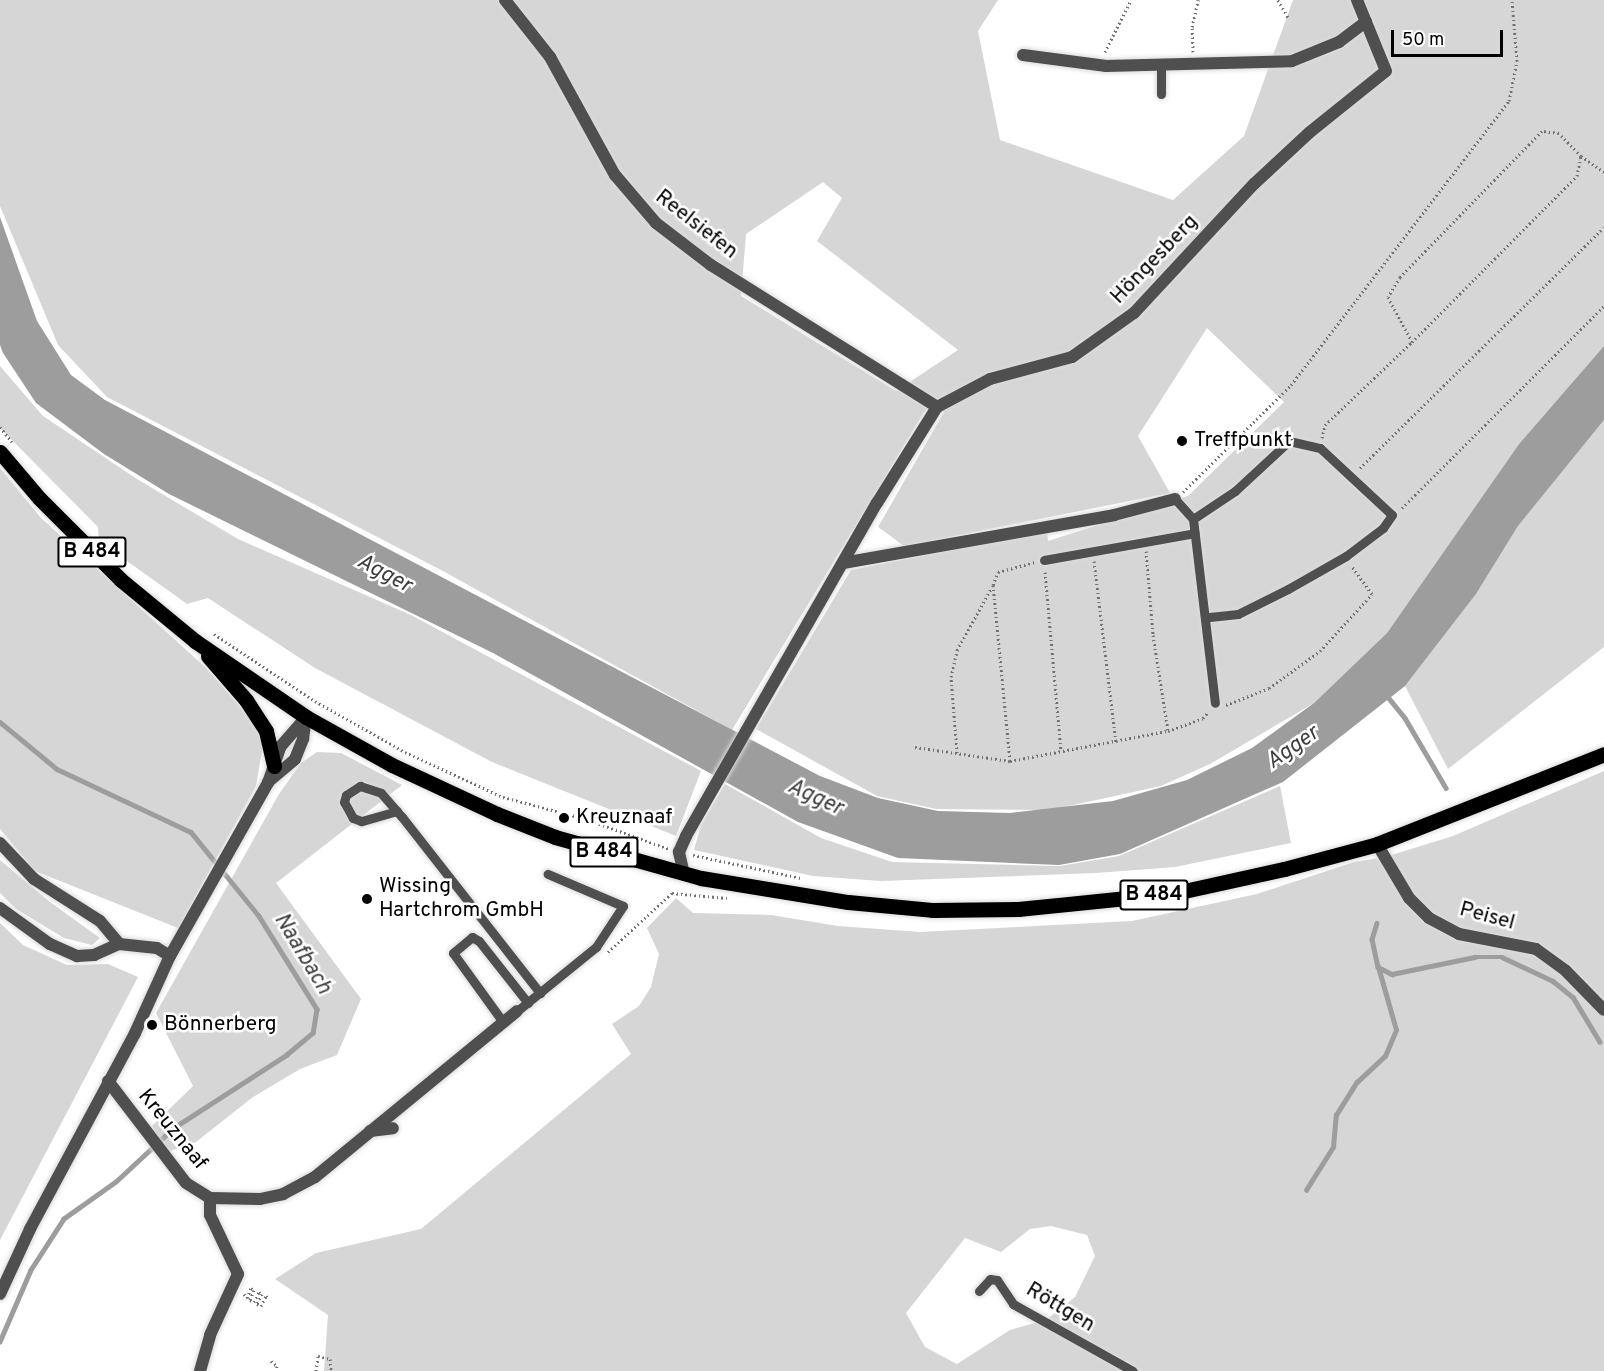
<!DOCTYPE html>
<meta charset="utf-8">
<style>
body{margin:0}
#map{position:relative;width:1604px;height:1371px;overflow:hidden;background:#fff;font-family:Overpass,sans-serif}
div>[style]{position:absolute}
[style*='--x']{left:calc(var(--x)*1px);top:calc(var(--y)*1px);width:calc(var(--w)*1px);rotate:calc(var(--a)*1deg)}
.green>*{inset:0;background:#d6d6d6}
.water>*{inset:0;background:#9d9d9d}
.stream>*{height:4.5px;margin:-2.25px;padding:0 2.25px;transform-origin:2.25px;border-radius:2.25px;background:#9d9d9d}
.path>*{height:3px;margin-top:-1.5px;transform-origin:0;background:repeating-linear-gradient(90deg,#717171 0 1.5px,transparent 0 4.5px)}
.roads{filter:drop-shadow(0 0 2px #dbdbdb) drop-shadow(0 0 2px #dbdbdb)}
.service>*{height:9px;margin:-4.5px;padding:0 4.5px;transform-origin:4.5px;border-radius:4.5px;background:#4f4f4f}
.minor>*{height:12px;margin:-6px;padding:0 6px;transform-origin:6px;border-radius:6px;background:#4f4f4f}
.tertiary>*{height:12px;margin:-6px;padding:0 6px;transform-origin:6px;border-radius:6px;background:#4f4f4f}
.primary>*{height:15px;margin:-7.5px;padding:0 7.5px;transform-origin:7.5px;border-radius:7.5px;background:#000}
.dots>*{width:16px;height:16px;translate:-50% -50%;box-sizing:border-box;border:3px solid #fff;border-radius:50%}
span{translate:-50% -50%;white-space:nowrap;text-align:center;line-height:1.15;-webkit-text-stroke:5px #fff;paint-order:stroke}
.shield-label span{padding:2px 4px;background:#fff;border:2px solid;border-radius:4px;-webkit-text-stroke-width:0}
.shield-label{font-size:20px;color:#000;font-weight:700}
.street-label{font-size:21px;color:#000}
.poi-label{font-size:21px;color:#000}
.left{translate:0 -50%;text-align:left}
.water-label{font-size:22px;color:#3e3e3e;font-style:italic}
.scale{position:absolute;left:1391px;top:30px;width:112px;height:27px;box-sizing:border-box;border:3px solid #000;border-top:0;padding-left:8px;font-size:18px;line-height:21px;white-space:nowrap;color:#000;-webkit-text-stroke:4px #fff;paint-order:stroke}
</style>
<div id="map">
<div class="green">
<i style="clip-path:polygon(evenodd,0 0,998px 0,978px 31px,1000px 140px,1173px 200px,1244px 136px,1293px 0,1604px 0,1604px 346px,1519px 444px,1387px 633px,1314px 703px,1210px 764px,1161px 786px,1050px 810px,936px 809px,877px 796px,756px 729px,851px 570px,1047px 531px,1048px 541px,1188px 496px,1284px 402px,1207px 328px,1138px 436px,1170px 493px,904px 546px,878px 527px,944px 412px,926px 409px,732px 730px,441px 570px,107px 397px,58px 345px,0 206px,0 0,823px 182px,842px 198px,817px 241px,958px 350px,896px 391px,741px 296px,746px 234px,823px 182px)"></i>
<i style="clip-path:polygon(0 366px,43px 416px,137px 479px,238px 539px,411px 615px,701px 771px,676px 836px,492px 762px,315px 668px,208px 598px,187px 604px,99px 541px,98px 527px,0 428px)"></i>
<i style="clip-path:polygon(1604px 420px,1604px 647px,1448px 769px,1405px 686px,1476px 594px,1518px 526px)"></i>
<i style="clip-path:polygon(0 468px,41px 518px,205px 667px,253px 721px,263px 745px,256px 786px,178px 928px,35px 871px,0 829px)"></i>
<i style="clip-path:polygon(317px 752px,341px 753px,402px 785px,276px 883px,361px 999px,337px 1055px,300px 1069px,253px 1097px,196px 1142px,167px 1152px,152px 1126px,193px 1086px,156px 1013px,279px 794px,301px 763px)"></i>
<i style="clip-path:polygon(evenodd,1604px 771px,1604px 1371px,324px 1371px,328px 1315px,275px 1279px,316px 1253px,421px 1229px,631px 1054px,612px 1024px,639px 1006px,651px 987px,659px 954px,647px 928px,676px 898px,693px 913px,771px 915px,838px 926px,920px 932px,1132px 921px,1257px 894px,1354px 862px,1385px 857px,1453px 836px,1604px 771px,1051px 1226px,1087px 1235px,1095px 1256px,1075px 1297px,1046px 1320px,1010px 1330px,957px 1364px,925px 1347px,906px 1313px,965px 1238px,1001px 1252px,1030px 1229px,1051px 1226px)"></i>
<i style="clip-path:polygon(725px 784px,821px 838px,892px 862px,1060px 866px,1119px 856px,1280px 786px,1291px 843px,1175px 867px,1096px 873px,881px 881px,813px 876px,694px 850px,701px 825px)"></i>
<i style="clip-path:polygon(0 860px,50px 902px,100px 938px,92px 945px,64px 938px,16px 909px,0 893px)"></i>
<i style="clip-path:polygon(0 923px,23px 945px,67px 965px,108px 964px,138px 977px,0 1240px)"></i>
</div>
<div class="water">
<i style="clip-path:polygon(0 217px,37px 321px,71px 375px,105px 400px,820px 776px,878px 798px,938px 811px,1010px 813px,1113px 801px,1187px 780px,1252px 748px,1314px 703px,1387px 633px,1519px 444px,1604px 346px,1604px 420px,1518px 526px,1476px 594px,1405px 686px,1283px 782px,1120px 854px,1059px 865px,898px 858px,798px 822px,493px 653px,169px 494px,104px 454px,36px 403px,3px 353px,0 345px)"></i>
</div>
<div class="stream">
<i style="--x:1388;--y:697;--w:27;--a:51"></i>
<i style="--x:1405;--y:718;--w:81;--a:59.6"></i>
<i style="--x:0;--y:722;--w:74;--a:39.5"></i>
<i style="--x:57;--y:769;--w:148;--a:25.2"></i>
<i style="--x:191;--y:832;--w:108;--a:51"></i>
<i style="--x:259;--y:916;--w:110;--a:58.1"></i>
<i style="--x:317;--y:1009;--w:24;--a:99"></i>
<i style="--x:313;--y:1033;--w:34;--a:140"></i>
<i style="--x:287;--y:1055;--w:135;--a:147.1"></i>
<i style="--x:174;--y:1128;--w:79;--a:137"></i>
<i style="--x:116;--y:1182;--w:64;--a:144.6"></i>
<i style="--x:64;--y:1219;--w:61;--a:122.9"></i>
<i style="--x:31;--y:1270;--w:78;--a:113.3"></i>
<i style="--x:1377;--y:923;--w:17;--a:107"></i>
<i style="--x:1372;--y:939;--w:29;--a:78"></i>
<i style="--x:1378;--y:967;--w:16;--a:27"></i>
<i style="--x:1392;--y:974;--w:85;--a:-11.6"></i>
<i style="--x:1475;--y:957;--w:27;--a:0"></i>
<i style="--x:1502;--y:957;--w:56;--a:25.2"></i>
<i style="--x:1553;--y:981;--w:26;--a:39"></i>
<i style="--x:1573;--y:997;--w:52;--a:59"></i>
<i style="--x:1306;--y:1190;--w:51;--a:-57.9"></i>
<i style="--x:1333;--y:1147;--w:32;--a:-85"></i>
<i style="--x:1336;--y:1115;--w:39;--a:-58"></i>
<i style="--x:1357;--y:1082;--w:38;--a:-43"></i>
<i style="--x:1385;--y:1056;--w:28;--a:-67"></i>
<i style="--x:1396;--y:1030;--w:66;--a:-105.9"></i>
</div>
<div class="path">
<i style="--x:1278;--y:0;--w:20;--a:60"></i>
<i style="--x:1105;--y:52;--w:58;--a:-63.4"></i>
<i style="--x:1193;--y:52;--w:25;--a:-92"></i>
<i style="--x:1192;--y:27;--w:28;--a:-77"></i>
<i style="--x:1581;--y:156;--w:28;--a:35"></i>
<i style="--x:0;--y:427;--w:19;--a:51"></i>
<i style="--x:1322;--y:438;--w:13;--a:-77"></i>
<i style="--x:1325;--y:425;--w:120;--a:-43.7"></i>
<i style="--x:1412;--y:342;--w:234;--a:-45.2"></i>
<i style="--x:1577;--y:176;--w:20;--a:-79"></i>
<i style="--x:1581;--y:156;--w:32;--a:-134"></i>
<i style="--x:1559;--y:133;--w:17;--a:-173"></i>
<i style="--x:1542;--y:131;--w:204;--a:134.2"></i>
<i style="--x:1400;--y:277;--w:23;--a:121"></i>
<i style="--x:1388;--y:297;--w:51;--a:61.9"></i>
<i style="--x:1360;--y:468;--w:343;--a:-44.6"></i>
<i style="--x:1183;--y:492;--w:152;--a:-44.7"></i>
<i style="--x:1291;--y:385;--w:358;--a:-52.5"></i>
<i style="--x:1509;--y:101;--w:41;--a:-78.7"></i>
<i style="--x:1517;--y:61;--w:61;--a:-94.7"></i>
<i style="--x:1402;--y:508;--w:286;--a:-45"></i>
<i style="--x:1146;--y:551;--w:84;--a:85.2"></i>
<i style="--x:1153;--y:635;--w:97;--a:81.1"></i>
<i style="--x:1094;--y:561;--w:184;--a:83.1"></i>
<i style="--x:1045;--y:572;--w:180;--a:84.9"></i>
<i style="--x:214;--y:634;--w:121;--a:33.6"></i>
<i style="--x:315;--y:701;--w:103;--a:29.5"></i>
<i style="--x:405;--y:752;--w:108;--a:24.7"></i>
<i style="--x:503;--y:797;--w:86;--a:14.8"></i>
<i style="--x:586;--y:819;--w:88;--a:19.9"></i>
<i style="--x:1226;--y:705;--w:46;--a:-21.6"></i>
<i style="--x:1269;--y:688;--w:63;--a:-36"></i>
<i style="--x:1320;--y:651;--w:77;--a:-47.6"></i>
<i style="--x:1372;--y:594;--w:34;--a:-126"></i>
<i style="--x:915;--y:747;--w:96;--a:8.4"></i>
<i style="--x:1010;--y:761;--w:161;--a:-10.8"></i>
<i style="--x:1168;--y:731;--w:37;--a:-20"></i>
<i style="--x:1203;--y:718;--w:9;--a:-49"></i>
<i style="--x:957;--y:753;--w:76;--a:-94.5"></i>
<i style="--x:951;--y:677;--w:28;--a:-77"></i>
<i style="--x:957;--y:650;--w:72;--a:-60.9"></i>
<i style="--x:1010;--y:761;--w:177;--a:-95.5"></i>
<i style="--x:993;--y:585;--w:14;--a:-69"></i>
<i style="--x:998;--y:572;--w:38;--a:-15"></i>
<i style="--x:693;--y:855;--w:110;--a:12"></i>
<i style="--x:608;--y:952;--w:87;--a:-42.7"></i>
<i style="--x:672;--y:893;--w:55;--a:5.2"></i>
<i style="--x:244;--y:1294;--w:5;--a:53"></i>
<i style="--x:247;--y:1298;--w:11;--a:-68"></i>
<i style="--x:251;--y:1288;--w:4;--a:34"></i>
<i style="--x:254;--y:1290;--w:11;--a:112"></i>
<i style="--x:250;--y:1300;--w:4;--a:27"></i>
<i style="--x:254;--y:1302;--w:11;--a:-63"></i>
<i style="--x:259;--y:1292;--w:4;--a:34"></i>
<i style="--x:262;--y:1294;--w:11;--a:117"></i>
<i style="--x:257;--y:1304;--w:4;--a:27"></i>
<i style="--x:261;--y:1306;--w:11;--a:-63"></i>
<i style="--x:266;--y:1296;--w:4;--a:27"></i>
<i style="--x:271;--y:1361;--w:8;--a:40"></i>
<i style="--x:277;--y:1366;--w:5;--a:101"></i>
<i style="--x:316;--y:1371;--w:15;--a:-82"></i>
<i style="--x:318;--y:1356;--w:12;--a:14"></i>
<i style="--x:330;--y:1359;--w:12;--a:85"></i>
</div>
<div class="roads">
<div class="service">
<i style="--x:1161;--y:66;--w:28;--a:90"></i>
<i style="--x:1175;--y:499;--w:27;--a:48"></i>
<i style="--x:1193;--y:519;--w:185;--a:83.2"></i>
<i style="--x:1193;--y:519;--w:50;--a:-33.7"></i>
<i style="--x:1235;--y:491;--w:74;--a:-42.8"></i>
<i style="--x:1289;--y:441;--w:32;--a:13"></i>
<i style="--x:1320;--y:448;--w:98;--a:42.9"></i>
<i style="--x:1392;--y:515;--w:16;--a:125"></i>
<i style="--x:1383;--y:528;--w:46;--a:142.9"></i>
<i style="--x:1346;--y:556;--w:67;--a:150.4"></i>
<i style="--x:1288;--y:589;--w:56;--a:153.4"></i>
<i style="--x:1238;--y:614;--w:31;--a:174"></i>
<i style="--x:1044;--y:560;--w:153;--a:-10.1"></i>
<i style="--x:397;--y:811;--w:37;--a:164"></i>
<i style="--x:361;--y:821;--w:9;--a:-159"></i>
<i style="--x:353;--y:818;--w:18;--a:-119"></i>
<i style="--x:344;--y:802;--w:7;--a:-74"></i>
<i style="--x:346;--y:795;--w:17;--a:-33"></i>
<i style="--x:360;--y:786;--w:22;--a:18"></i>
<i style="--x:381;--y:793;--w:32;--a:49"></i>
<i style="--x:402;--y:817;--w:224;--a:51.9"></i>
<i style="--x:517;--y:1011;--w:102;--a:-39"></i>
<i style="--x:596;--y:947;--w:49;--a:-56.6"></i>
<i style="--x:623;--y:906;--w:82;--a:-156.9"></i>
<i style="--x:503;--y:1022;--w:85;--a:-125.9"></i>
<i style="--x:453;--y:953;--w:25;--a:-40"></i>
<i style="--x:472;--y:937;--w:8;--a:30"></i>
<i style="--x:479;--y:941;--w:79;--a:51.7"></i>
<i style="--x:979;--y:1291;--w:16;--a:-47"></i>
<i style="--x:990;--y:1279;--w:7;--a:8"></i>
<i style="--x:997;--y:1280;--w:29;--a:56"></i>
<i style="--x:1013;--y:1304;--w:137;--a:29.2"></i>
</div>
<div class="minor">
<i style="--x:505;--y:0;--w:73;--a:51.7"></i>
<i style="--x:550;--y:57;--w:135;--a:61.2"></i>
<i style="--x:615;--y:175;--w:63;--a:49.5"></i>
<i style="--x:656;--y:223;--w:69;--a:37.4"></i>
<i style="--x:711;--y:265;--w:267;--a:32.1"></i>
<i style="--x:1023;--y:55;--w:84;--a:7.5"></i>
<i style="--x:1106;--y:66;--w:186;--a:-1.5"></i>
<i style="--x:1292;--y:61;--w:51;--a:-22"></i>
<i style="--x:1339;--y:42;--w:34;--a:-37"></i>
<i style="--x:843;--y:563;--w:275;--a:-10"></i>
<i style="--x:1114;--y:515;--w:63;--a:-14.7"></i>
<i style="--x:0;--y:843;--w:50;--a:46.6"></i>
<i style="--x:34;--y:879;--w:78;--a:32.5"></i>
<i style="--x:100;--y:921;--w:30;--a:50"></i>
<i style="--x:1377;--y:844;--w:63;--a:59.3"></i>
<i style="--x:1409;--y:898;--w:28;--a:45"></i>
<i style="--x:1429;--y:918;--w:34;--a:28"></i>
<i style="--x:1459;--y:934;--w:78;--a:11"></i>
<i style="--x:1536;--y:949;--w:37;--a:36"></i>
<i style="--x:1566;--y:971;--w:54;--a:45.7"></i>
<i style="--x:684;--y:874;--w:23;--a:-103"></i>
<i style="--x:679;--y:852;--w:17;--a:-66"></i>
<i style="--x:686;--y:836;--w:384;--a:-60.2"></i>
<i style="--x:877;--y:503;--w:113;--a:-58"></i>
<i style="--x:937;--y:407;--w:60;--a:-27.8"></i>
<i style="--x:990;--y:379;--w:85;--a:-15"></i>
<i style="--x:1072;--y:357;--w:76;--a:-35.4"></i>
<i style="--x:1134;--y:313;--w:176;--a:-47.1"></i>
<i style="--x:1254;--y:184;--w:76;--a:-42.9"></i>
<i style="--x:1310;--y:132;--w:97;--a:-38.8"></i>
<i style="--x:1386;--y:71;--w:77;--a:-112.2"></i>
<i style="--x:0;--y:908;--w:62;--a:35.8"></i>
<i style="--x:50;--y:944;--w:30;--a:24"></i>
<i style="--x:77;--y:956;--w:17;--a:-3"></i>
<i style="--x:94;--y:955;--w:27;--a:-24"></i>
<i style="--x:119;--y:944;--w:38;--a:6"></i>
<i style="--x:157;--y:948;--w:15;--a:32"></i>
<i style="--x:108;--y:1081;--w:128;--a:52.6"></i>
<i style="--x:186;--y:1183;--w:28;--a:32"></i>
<i style="--x:210;--y:1198;--w:50;--a:1.1"></i>
<i style="--x:260;--y:1199;--w:24;--a:-12"></i>
<i style="--x:283;--y:1194;--w:36;--a:-28"></i>
<i style="--x:315;--y:1177;--w:261;--a:-39.4"></i>
<i style="--x:370;--y:1131;--w:23;--a:-7"></i>
<i style="--x:200;--y:1371;--w:37;--a:-74"></i>
<i style="--x:210;--y:1335;--w:67;--a:-65.3"></i>
<i style="--x:238;--y:1274;--w:65;--a:-115.4"></i>
<i style="--x:210;--y:1215;--w:17;--a:-90"></i>
</div>
<div class="tertiary">
<i style="--x:268;--y:782;--w:35;--a:-40"></i>
<i style="--x:295;--y:759;--w:22;--a:-68"></i>
<i style="--x:303;--y:739;--w:22;--a:-82"></i>
<i style="--x:0;--y:1294;--w:72;--a:-65.2"></i>
<i style="--x:30;--y:1229;--w:222;--a:-61.8"></i>
<i style="--x:135;--y:1033;--w:85;--a:-65.6"></i>
<i style="--x:170;--y:956;--w:199;--a:-60.5"></i>
<i style="--x:268;--y:783;--w:39;--a:-71"></i>
<i style="--x:281;--y:746;--w:38;--a:-49"></i>
</div>
<div class="primary">
<i style="--x:0;--y:452;--w:60;--a:49.7"></i>
<i style="--x:39;--y:498;--w:116;--a:45"></i>
<i style="--x:121;--y:580;--w:96;--a:39.5"></i>
<i style="--x:195;--y:641;--w:135;--a:34.4"></i>
<i style="--x:306;--y:717;--w:98;--a:29.2"></i>
<i style="--x:392;--y:765;--w:116;--a:25"></i>
<i style="--x:497;--y:814;--w:62;--a:21.6"></i>
<i style="--x:555;--y:837;--w:152;--a:15.7"></i>
<i style="--x:701;--y:878;--w:149;--a:9.3"></i>
<i style="--x:848;--y:902;--w:84;--a:5.4"></i>
<i style="--x:932;--y:910;--w:86;--a:-0.7"></i>
<i style="--x:1018;--y:909;--w:158;--a:-5.8"></i>
<i style="--x:1175;--y:893;--w:112;--a:-12.4"></i>
<i style="--x:1284;--y:869;--w:96;--a:-15"></i>
<i style="--x:1377;--y:844;--w:244;--a:-21.6"></i>
<i style="--x:208;--y:656;--w:58;--a:49.2"></i>
<i style="--x:246;--y:700;--w:37;--a:57"></i>
<i style="--x:266;--y:731;--w:36;--a:77"></i>
</div>
</div>
<div class="dots">
<i style="left:1182px;top:441px;background:#000"></i>
<i style="left:564px;top:818px;background:#000"></i>
<i style="left:367px;top:899px;background:#000"></i>
<i style="left:152px;top:1025px;background:#000"></i>
</div>
<div class="shield-label">
<span style="left:92px;top:552px">B 484</span>
<span style="left:604px;top:852px">B 484</span>
<span style="left:1154px;top:895px">B 484</span>
</div>
<div class="street-label">
<span style="left:696px;top:225px;rotate:38deg">Reelsiefen</span>
<span style="left:1155px;top:260px;rotate:-46deg">Höngesberg</span>
<span style="left:1487px;top:917px;rotate:15deg">Peisel</span>
<span style="left:172px;top:1130px;rotate:51deg">Kreuznaaf</span>
<span style="left:1060px;top:1308px;rotate:31deg">Röttgen</span>
</div>
<div class="poi-label">
<span class="left" style="left:1194px;top:441px">Treffpunkt</span>
<span class="left" style="left:576px;top:818px">Kreuznaaf</span>
<span class="left" style="left:379px;top:899px">Wissing<br>Hartchrom GmbH</span>
<span class="left" style="left:164px;top:1025px">Bönnerberg</span>
</div>
<div class="water-label">
<span style="left:384px;top:574px;rotate:28deg">Agger</span>
<span style="left:1293px;top:748px;rotate:-35deg">Agger</span>
<span style="left:815px;top:798px;rotate:25deg">Agger</span>
<span style="left:302px;top:954px;rotate:59deg">Naafbach</span>
</div>
<div class="scale">50 m</div>
</div>
